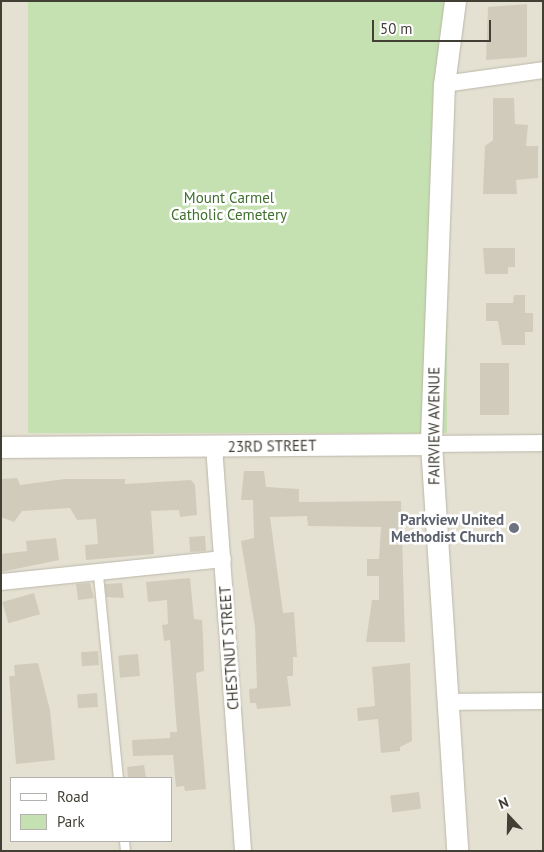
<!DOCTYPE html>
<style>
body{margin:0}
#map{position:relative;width:544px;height:852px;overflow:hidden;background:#f1eee5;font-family:"PT Sans",sans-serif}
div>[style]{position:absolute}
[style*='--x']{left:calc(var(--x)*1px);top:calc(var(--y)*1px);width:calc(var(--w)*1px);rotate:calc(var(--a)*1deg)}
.residential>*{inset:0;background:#e4e1d3}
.green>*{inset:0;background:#c6e1b1;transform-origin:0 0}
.building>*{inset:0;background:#d1cbbb;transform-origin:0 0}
.roads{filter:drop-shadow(0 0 1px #bbb7a8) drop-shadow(0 0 1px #bbb7a8)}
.service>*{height:9px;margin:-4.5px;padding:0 4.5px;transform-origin:4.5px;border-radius:4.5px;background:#fff}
.minor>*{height:16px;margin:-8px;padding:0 8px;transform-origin:8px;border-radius:8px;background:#fff}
.tertiary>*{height:21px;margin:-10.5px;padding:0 10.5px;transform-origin:10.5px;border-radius:10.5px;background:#fff}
.dots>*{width:14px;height:14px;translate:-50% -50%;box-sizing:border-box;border:2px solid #fff;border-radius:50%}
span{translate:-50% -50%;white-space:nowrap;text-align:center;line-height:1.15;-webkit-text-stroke:5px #fff;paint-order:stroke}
.park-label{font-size:15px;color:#3f6e2e}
.street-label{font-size:15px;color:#423f35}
.worship-label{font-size:15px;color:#5b616d;font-weight:700}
.right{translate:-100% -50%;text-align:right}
.frame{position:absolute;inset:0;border:2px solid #423f35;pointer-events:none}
.legend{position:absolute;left:10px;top:777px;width:162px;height:65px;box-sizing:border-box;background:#fff;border:1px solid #b3b2ae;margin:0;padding:6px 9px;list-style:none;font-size:15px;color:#423f35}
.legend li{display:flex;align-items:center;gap:10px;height:25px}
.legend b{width:25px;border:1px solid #b3b2ae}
.north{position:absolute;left:484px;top:792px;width:50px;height:50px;-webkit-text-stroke:4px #fff;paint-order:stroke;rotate:339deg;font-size:14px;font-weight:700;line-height:20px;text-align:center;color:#423f35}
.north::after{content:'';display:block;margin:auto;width:18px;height:22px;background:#423f35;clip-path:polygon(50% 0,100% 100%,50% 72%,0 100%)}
.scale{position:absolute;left:372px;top:20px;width:119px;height:22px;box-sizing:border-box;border:2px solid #423f35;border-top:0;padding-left:6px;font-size:15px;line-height:18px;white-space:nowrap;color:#423f35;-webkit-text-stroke:4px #fff;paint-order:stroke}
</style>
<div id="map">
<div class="residential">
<i style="clip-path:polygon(evenodd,1px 1px,543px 1px,543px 851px,1px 851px,1px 1px,11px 778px,171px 778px,171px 841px,11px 841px,11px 778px)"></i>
</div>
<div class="green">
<i style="left:28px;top:1px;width:419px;height:432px"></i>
</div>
<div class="building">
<i style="clip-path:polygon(527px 4px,527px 57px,486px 60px,488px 7px)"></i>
<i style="clip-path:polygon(493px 98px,514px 98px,515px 124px,528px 125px,526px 146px,538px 146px,538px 178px,516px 180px,517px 194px,483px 194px,485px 146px,493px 140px)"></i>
<i style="clip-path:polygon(483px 248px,515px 248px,515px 267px,508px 267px,508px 274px,485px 274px)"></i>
<i style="clip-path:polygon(514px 295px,525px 295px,525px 313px,533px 313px,533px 332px,525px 332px,525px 345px,502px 345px,498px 321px,486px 321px,486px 303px,513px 303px)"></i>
<i style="left:480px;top:363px;width:29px;height:52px"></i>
<i style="clip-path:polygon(244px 471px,264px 471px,266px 487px,299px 489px,299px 502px,401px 501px,405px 642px,366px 642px,372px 600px,379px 600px,379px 576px,367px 576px,367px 559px,379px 559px,381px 527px,308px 526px,307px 516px,270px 517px,283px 613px,294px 612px,297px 657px,293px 657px,293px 676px,287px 676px,291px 706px,257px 709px,256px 703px,250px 703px,249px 689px,257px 688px,255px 627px,241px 541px,254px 538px,253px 500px,241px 500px)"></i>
<i style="clip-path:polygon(17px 478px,20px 485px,65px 479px,125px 479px,125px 484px,191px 480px,195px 485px,197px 515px,180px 517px,179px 510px,151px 511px,154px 554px,86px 560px,85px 545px,98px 544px,96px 519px,77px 520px,70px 508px,22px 511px,14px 522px,1px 517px,1px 479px)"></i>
<i style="left:205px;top:536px;width:15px;height:16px;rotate:86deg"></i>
<i style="clip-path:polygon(56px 538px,59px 560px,1px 572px,1px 554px,27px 551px,26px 541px)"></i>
<i style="clip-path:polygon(190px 578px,194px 619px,202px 620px,203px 637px,204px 671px,196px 673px,206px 789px,185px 791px,184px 786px,176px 787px,173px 755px,133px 756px,132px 740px,170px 738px,170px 732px,177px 732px,170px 640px,164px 641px,162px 625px,168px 624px,167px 600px,148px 602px,146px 582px)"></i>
<i style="clip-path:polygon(90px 583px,94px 598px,78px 600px,76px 584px)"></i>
<i style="clip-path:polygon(122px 583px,124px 598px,106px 597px,105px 584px)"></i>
<i style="left:34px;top:593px;width:22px;height:33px;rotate:74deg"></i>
<i style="left:98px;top:651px;width:14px;height:17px;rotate:86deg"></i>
<i style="left:138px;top:654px;width:22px;height:20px;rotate:85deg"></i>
<i style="clip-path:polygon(38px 663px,50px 710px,55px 760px,16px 764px,9px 676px,15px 676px,14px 665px)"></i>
<i style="clip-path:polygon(410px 663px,412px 741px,400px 747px,400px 751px,381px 753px,378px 719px,358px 721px,357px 708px,375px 706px,372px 667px)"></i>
<i style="left:97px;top:693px;width:14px;height:20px;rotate:86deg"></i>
<i style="clip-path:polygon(144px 765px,146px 778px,128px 778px,127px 767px)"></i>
<i style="left:419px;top:792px;width:17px;height:29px;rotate:83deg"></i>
</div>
<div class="roads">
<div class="service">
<i style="--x:98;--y:575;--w:204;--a:84.4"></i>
<i style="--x:124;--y:841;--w:10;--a:84"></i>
</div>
<div class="minor">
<i style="--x:444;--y:84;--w:100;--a:-8"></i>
<i style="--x:431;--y:444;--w:112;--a:-0.5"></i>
<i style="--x:214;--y:446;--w:406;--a:85.9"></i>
<i style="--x:1;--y:582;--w:223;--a:-5.9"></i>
<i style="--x:448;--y:702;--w:95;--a:-0.6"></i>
</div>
<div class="tertiary">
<i style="--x:455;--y:1;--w:84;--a:97.5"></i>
<i style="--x:444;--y:84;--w:360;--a:92.1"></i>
<i style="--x:431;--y:444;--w:408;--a:86.3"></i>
<i style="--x:1;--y:447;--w:430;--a:-0.4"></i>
</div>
</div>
<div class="dots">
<i style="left:514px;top:528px;background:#6b7280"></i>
</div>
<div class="park-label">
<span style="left:229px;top:206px">Mount Carmel<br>Catholic Cemetery</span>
</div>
<div class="street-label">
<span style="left:434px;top:426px;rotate:-90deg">FAIRVIEW AVENUE</span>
<span style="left:272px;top:446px;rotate:-1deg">23RD STREET</span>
<span style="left:229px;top:648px;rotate:-94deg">CHESTNUT STREET</span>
</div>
<div class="worship-label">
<span class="right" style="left:504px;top:528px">Parkview United<br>Methodist Church</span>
</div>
<div class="frame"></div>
<ul class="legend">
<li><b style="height:6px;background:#fff"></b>Road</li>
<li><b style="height:14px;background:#c6e1b1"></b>Park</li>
</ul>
<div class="north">N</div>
<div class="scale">50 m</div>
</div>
